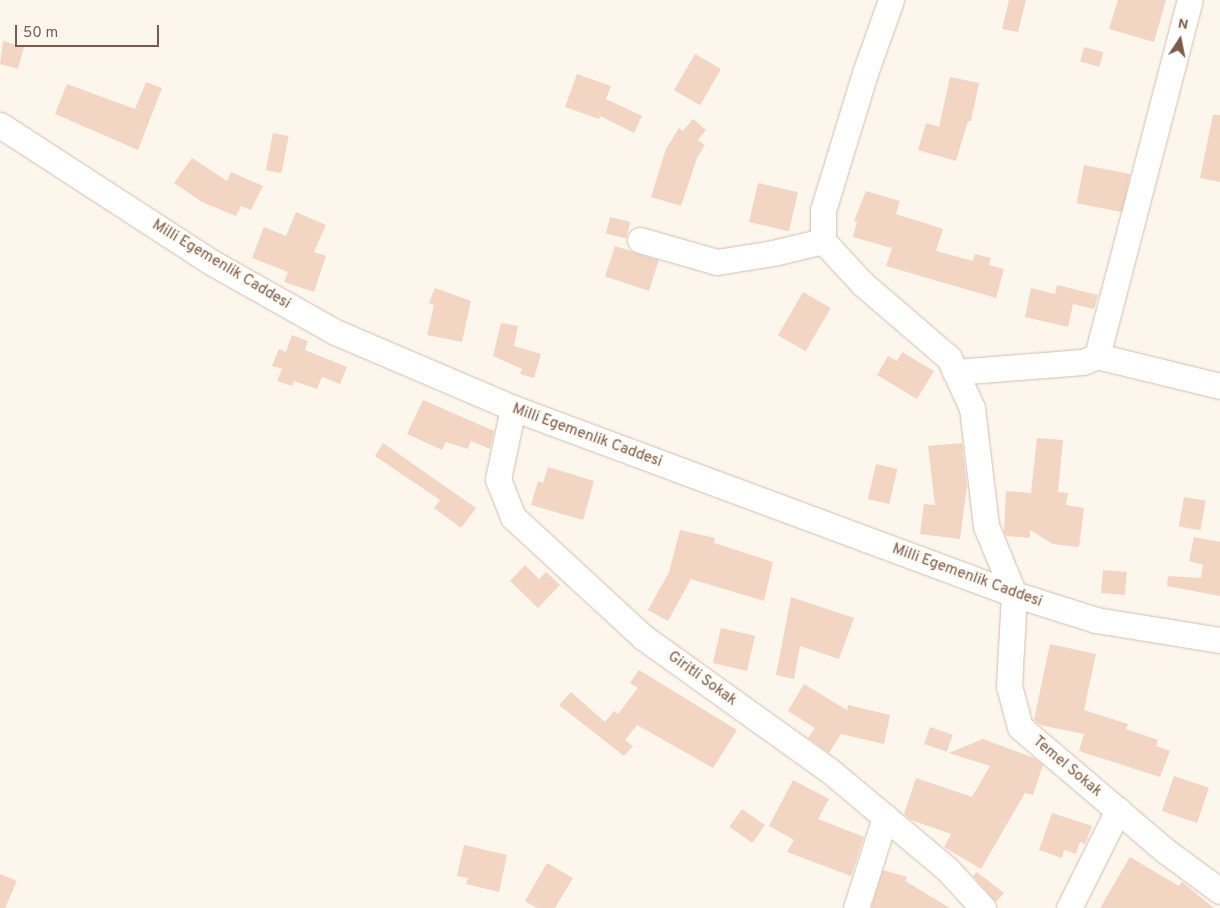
<!DOCTYPE html>
<style>
body{margin:0}
#map{position:relative;width:1220px;height:908px;overflow:hidden;background:#fdf6ec;font-family:Overpass,sans-serif}
div>[style]{position:absolute}
[style*='--x']{left:calc(var(--x)*1px);top:calc(var(--y)*1px);width:calc(var(--w)*1px);rotate:calc(var(--a)*1deg)}
.building>*{inset:0;background:#f3d5c3;transform-origin:0 0}
.roads{filter:drop-shadow(0 0 1px #d1beb0) drop-shadow(0 0 1px #d1beb0)}
.minor>*{height:25px;margin:-12.5px;padding:0 12.5px;transform-origin:12.5px;border-radius:12.5px;background:#fff}
span{translate:-50% -50%;white-space:nowrap;text-align:center;line-height:1.15;-webkit-text-stroke:4px #fffaf3;paint-order:stroke}
.street-label{font-size:15px;color:#7a5c4d}
.north{position:absolute;left:1155px;top:15px;width:50px;height:50px;-webkit-text-stroke:4px #fffaf3;paint-order:stroke;rotate:11deg;font-size:14px;font-weight:700;line-height:20px;text-align:center;color:#7a5c4d}
.north::after{content:'';display:block;margin:auto;width:18px;height:22px;background:#7a5c4d;clip-path:polygon(50% 0,100% 100%,50% 72%,0 100%)}
.scale{position:absolute;left:15px;top:25px;width:144px;height:22px;box-sizing:border-box;border:2px solid #7a5c4d;border-top:0;padding-left:6px;font-size:15px;line-height:18px;white-space:nowrap;color:#7a5c4d;-webkit-text-stroke:4px #fffaf3;paint-order:stroke}
</style>
<div id="map">
<div class="building">
<i style="clip-path:polygon(1009px 0,1026px 0,1018px 32px,1002px 29px)"></i>
<i style="clip-path:polygon(1118px 0,1166px 0,1154px 42px,1109px 29px)"></i>
<i style="clip-path:polygon(3px 41px,24px 47px,18px 69px,0 64px)"></i>
<i style="left:1084px;top:47px;width:20px;height:15px;rotate:15deg"></i>
<i style="left:695px;top:54px;width:30px;height:42px;rotate:30deg"></i>
<i style="clip-path:polygon(577px 74px,611px 86px,606px 99px,642px 116px,634px 133px,600px 116px,599px 119px,565px 107px)"></i>
<i style="clip-path:polygon(950px 77px,979px 83px,971px 121px,968px 121px,956px 161px,918px 150px,926px 123px,939px 127px)"></i>
<i style="clip-path:polygon(146px 82px,162px 88px,138px 150px,55px 114px,67px 84px,135px 109px)"></i>
<i style="clip-path:polygon(1213px 115px,1220px 115px,1220px 182px,1200px 178px)"></i>
<i style="clip-path:polygon(693px 119px,706px 130px,698px 140px,705px 145px,697px 158px,681px 206px,651px 197px,666px 149px,679px 128px,683px 131px)"></i>
<i style="left:273px;top:133px;width:16px;height:38px;rotate:11deg"></i>
<i style="clip-path:polygon(192px 158px,227px 181px,231px 172px,263px 186px,251px 210px,241px 206px,236px 216px,202px 202px,174px 183px)"></i>
<i style="left:1084px;top:165px;width:47px;height:39px;rotate:11deg"></i>
<i style="left:758px;top:183px;width:41px;height:40px;rotate:13deg"></i>
<i style="clip-path:polygon(866px 191px,900px 201px,896px 214px,943px 229px,936px 251px,973px 261px,975px 254px,991px 258px,989px 265px,1004px 269px,996px 298px,886px 266px,892px 248px,853px 237px,857px 221px,854px 221px)"></i>
<i style="clip-path:polygon(296px 212px,326px 225px,314px 252px,326px 256px,314px 292px,284px 282px,288px 272px,252px 258px,264px 227px,286px 236px)"></i>
<i style="left:610px;top:217px;width:21px;height:17px;rotate:14deg"></i>
<i style="left:615px;top:246px;width:46px;height:32px;rotate:18deg"></i>
<i style="clip-path:polygon(1057px 285px,1098px 295px,1094px 309px,1073px 304px,1068px 327px,1025px 317px,1031px 288px,1055px 294px)"></i>
<i style="clip-path:polygon(435px 288px,471px 301px,462px 342px,427px 335px,434px 305px,429px 303px)"></i>
<i style="left:803px;top:292px;width:32px;height:50px;rotate:30deg"></i>
<i style="clip-path:polygon(501px 323px,518px 326px,514px 346px,541px 354px,534px 378px,520px 374px,522px 369px,493px 356px)"></i>
<i style="clip-path:polygon(292px 335px,308px 341px,305px 350px,347px 367px,340px 384px,322px 377px,317px 389px,294px 381px,292px 386px,277px 381px,282px 369px,272px 366px,279px 349px,286px 352px)"></i>
<i style="clip-path:polygon(902px 352px,934px 371px,917px 399px,877px 375px,888px 356px,897px 361px)"></i>
<i style="clip-path:polygon(423px 400px,494px 431px,490px 449px,471px 441px,468px 449px,446px 442px,442px 450px,407px 434px)"></i>
<i style="clip-path:polygon(1037px 438px,1063px 440px,1058px 492px,1068px 493px,1066px 505px,1084px 508px,1079px 547px,1053px 544px,1030px 530px,1030px 538px,1006px 536px,1004px 532px,1006px 491px,1031px 493px)"></i>
<i style="clip-path:polygon(383px 443px,476px 508px,461px 528px,434px 508px,440px 500px,375px 456px)"></i>
<i style="clip-path:polygon(962px 443px,967px 486px,960px 539px,920px 534px,924px 504px,935px 505px,928px 446px)"></i>
<i style="left:876px;top:464px;width:22px;height:36px;rotate:13deg"></i>
<i style="clip-path:polygon(548px 467px,594px 481px,583px 520px,531px 505px,538px 481px,543px 483px)"></i>
<i style="left:1184px;top:497px;width:22px;height:30px;rotate:10deg"></i>
<i style="clip-path:polygon(680px 530px,715px 538px,714px 543px,773px 562px,764px 601px,691px 579px,668px 621px,648px 610px,669px 572px)"></i>
<i style="clip-path:polygon(1194px 537px,1220px 542px,1220px 596px,1167px 586px,1168px 576px,1201px 578px,1203px 565px,1189px 561px)"></i>
<i style="clip-path:polygon(525px 565px,539px 579px,546px 572px,560px 585px,538px 608px,510px 581px)"></i>
<i style="left:1103px;top:570px;width:24px;height:23px;rotate:5deg"></i>
<i style="clip-path:polygon(791px 597px,854px 618px,839px 659px,800px 646px,794px 679px,776px 675px)"></i>
<i style="left:721px;top:628px;width:35px;height:36px;rotate:13deg"></i>
<i style="clip-path:polygon(1050px 644px,1096px 654px,1084px 710px,1128px 724px,1126px 729px,1158px 740px,1156px 746px,1170px 751px,1160px 777px,1079px 751px,1084px 734px,1040px 725px,1034px 720px)"></i>
<i style="clip-path:polygon(639px 670px,737px 730px,713px 768px,637px 725px,625px 740px,633px 746px,624px 756px,559px 705px,571px 692px,605px 722px,614px 711px,618px 714px,638px 688px,630px 683px)"></i>
<i style="clip-path:polygon(804px 684px,847px 710px,848px 705px,890px 715px,884px 744px,841px 734px,829px 753px,808px 738px,815px 728px,788px 711px)"></i>
<i style="left:930px;top:727px;width:24px;height:18px;rotate:19deg"></i>
<i style="clip-path:polygon(983px 739px,1034px 758px,1043px 765px,1033px 795px,1025px 793px,981px 869px,944px 847px,951px 834px,911px 820px,904px 814px,916px 778px,972px 797px,990px 766px,949px 753px)"></i>
<i style="left:1174px;top:776px;width:37px;height:37px;rotate:19deg"></i>
<i style="clip-path:polygon(793px 780px,829px 799px,818px 819px,864px 837px,851px 876px,787px 852px,794px 840px,769px 826px)"></i>
<i style="left:742px;top:809px;width:28px;height:22px;rotate:35deg"></i>
<i style="clip-path:polygon(1052px 813px,1092px 826px,1085px 844px,1080px 842px,1076px 854px,1064px 850px,1062px 858px,1039px 850px)"></i>
<i style="clip-path:polygon(464px 845px,507px 855px,499px 892px,466px 884px,468px 878px,457px 876px)"></i>
<i style="clip-path:polygon(1130px 857px,1179px 886px,1182px 882px,1214px 908px,1100px 908px)"></i>
<i style="clip-path:polygon(547px 863px,573px 878px,555px 908px,537px 908px,525px 901px)"></i>
<i style="clip-path:polygon(883px 870px,907px 877px,905px 881px,950px 908px,871px 908px)"></i>
<i style="clip-path:polygon(977px 872px,1004px 893px,996px 902px,973px 876px)"></i>
<i style="clip-path:polygon(0 874px,17px 881px,5px 908px,0 908px)"></i>
</div>
<div class="roads">
<div class="minor">
<i style="--x:891;--y:0;--w:77;--a:109.6"></i>
<i style="--x:865;--y:73;--w:143;--a:107"></i>
<i style="--x:823;--y:210;--w:31;--a:90"></i>
<i style="--x:823;--y:241;--w:59;--a:47.1"></i>
<i style="--x:863;--y:284;--w:113;--a:40.7"></i>
<i style="--x:949;--y:358;--w:55;--a:65.3"></i>
<i style="--x:972;--y:408;--w:119;--a:83.2"></i>
<i style="--x:986;--y:526;--w:74;--a:67.6"></i>
<i style="--x:1014;--y:594;--w:92;--a:93.1"></i>
<i style="--x:1009;--y:686;--w:42;--a:75"></i>
<i style="--x:1020;--y:727;--w:193;--a:40.4"></i>
<i style="--x:1167;--y:852;--w:66;--a:36.3"></i>
<i style="--x:0;--y:125;--w:252;--a:33"></i>
<i style="--x:211;--y:262;--w:142;--a:29.4"></i>
<i style="--x:335;--y:332;--w:194;--a:23.1"></i>
<i style="--x:513;--y:408;--w:534;--a:20.37"></i>
<i style="--x:1014;--y:594;--w:86;--a:17.6"></i>
<i style="--x:1096;--y:620;--w:126;--a:9.2"></i>
<i style="--x:640;--y:240;--w:80;--a:15.9"></i>
<i style="--x:717;--y:262;--w:57;--a:-9.1"></i>
<i style="--x:773;--y:253;--w:51;--a:-13.5"></i>
<i style="--x:1097;--y:356;--w:368;--a:-75.4"></i>
<i style="--x:955;--y:372;--w:128;--a:-4.5"></i>
<i style="--x:1083;--y:362;--w:15;--a:-23"></i>
<i style="--x:1097;--y:356;--w:127;--a:13.7"></i>
<i style="--x:513;--y:408;--w:73;--a:101.9"></i>
<i style="--x:498;--y:479;--w:41;--a:68.5"></i>
<i style="--x:513;--y:517;--w:177;--a:42.7"></i>
<i style="--x:643;--y:637;--w:229;--a:35.6"></i>
<i style="--x:829;--y:770;--w:155;--a:40"></i>
<i style="--x:948;--y:870;--w:52;--a:47.4"></i>
<i style="--x:856;--y:908;--w:96;--a:-72.3"></i>
<i style="--x:1069;--y:908;--w:110;--a:-63.4"></i>
</div>
</div>
<div class="street-label">
<span style="left:221px;top:265px;rotate:31deg">Milli Egemenlik Caddesi</span>
<span style="left:587px;top:436px;rotate:20deg">Milli Egemenlik Caddesi</span>
<span style="left:967px;top:576px;rotate:20deg">Milli Egemenlik Caddesi</span>
<span style="left:702px;top:679px;rotate:36deg">Giritli Sokak</span>
<span style="left:1067px;top:767px;rotate:40deg">Temel Sokak</span>
</div>
<div class="north">N</div>
<div class="scale">50 m</div>
</div>
